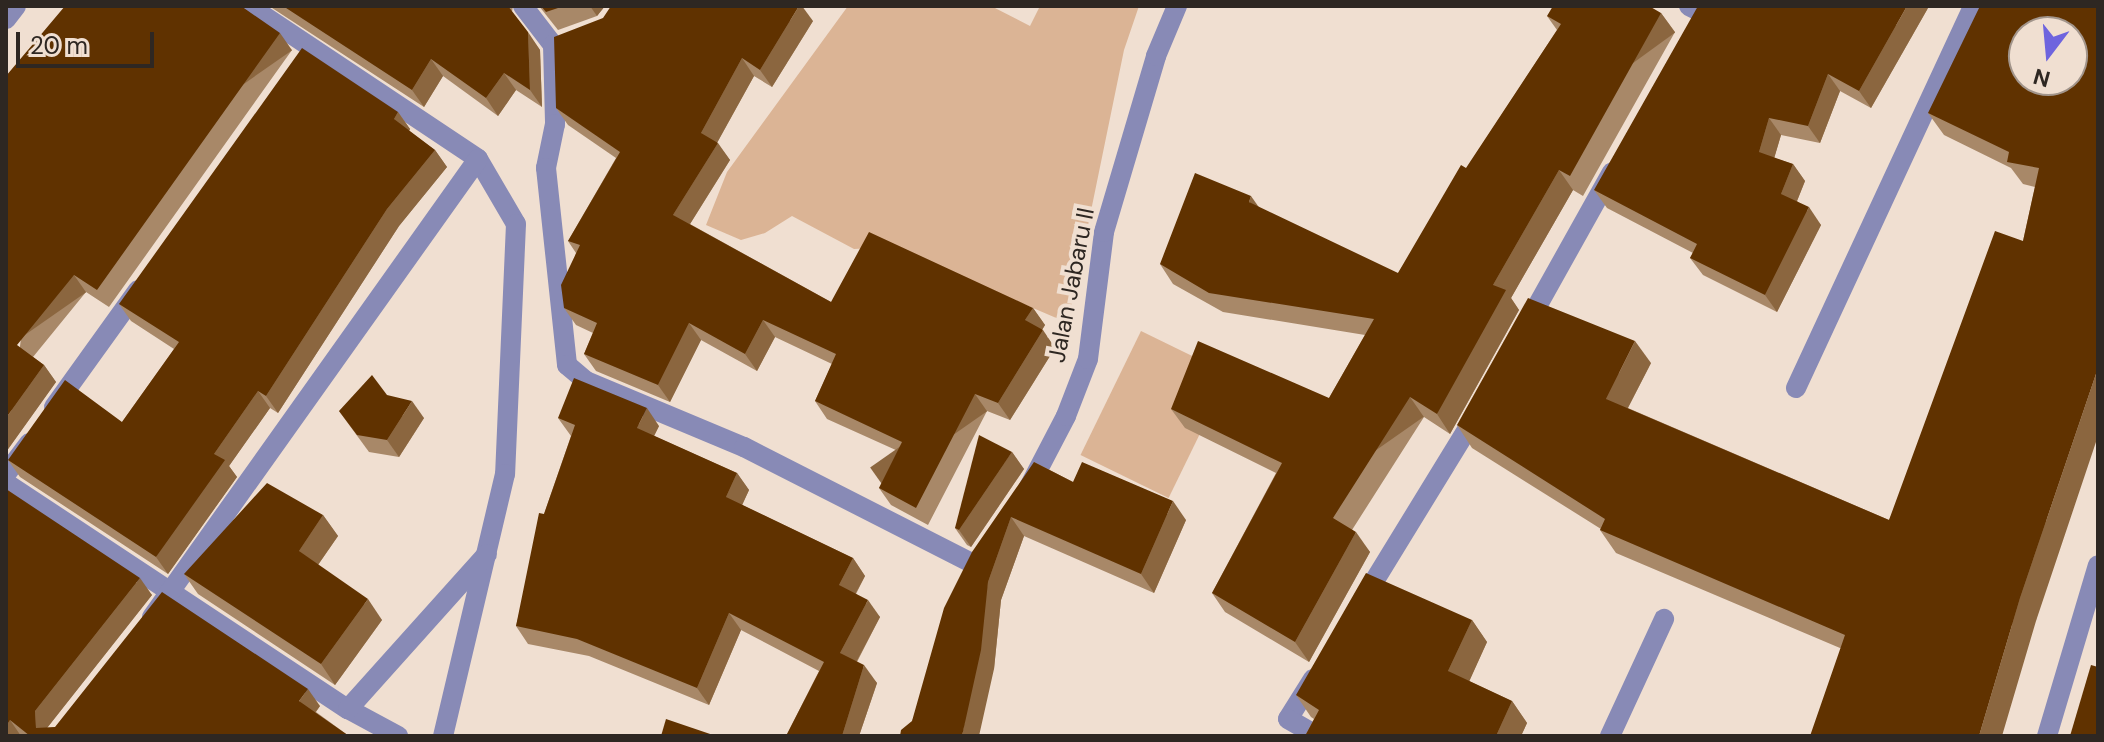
<!DOCTYPE html>
<style>
body{margin:0}
#map{position:relative;width:2104px;height:742px;overflow:hidden;background:#f0dfd1;font-family:"DM Sans",sans-serif}
div>[style]{position:absolute}
[style*='--x']{left:calc(var(--x)*1px);top:calc(var(--y)*1px);width:calc(var(--w)*1px);rotate:calc(var(--a)*1deg)}
.green>*{inset:0;background:#dbb495;transform-origin:0 0}
.minor>*{height:20px;margin:-10px;padding:0 10px;transform-origin:10px;border-radius:10px;background:#888ab6}
.wall>*{inset:0;background:#a88868}
.shaded-wall>*{inset:0;background:#8b663f;transform-origin:0 0}
.building>*{inset:0;background:#603200}
span{translate:-50% -50%;white-space:nowrap;text-align:center;line-height:1.15;-webkit-text-stroke:8px #f0dfd1;paint-order:stroke}
.street-label{font-size:24px;color:#2e2722}
.frame{position:absolute;inset:0;border:8px solid #2e2722;pointer-events:none}
.north{position:absolute;left:2008px;top:16px;width:80px;height:80px;box-sizing:border-box;background:#f0dfd1;border:2px solid #a2958b;border-radius:50%;rotate:196deg;font-size:22px;font-weight:700;line-height:32px;text-align:center;color:#2e2722}
.north::after{content:'';display:block;margin:auto;width:28px;height:36px;background:#6e64de;clip-path:polygon(50% 0,100% 100%,50% 72%,0 100%)}
.scale{position:absolute;left:16px;top:32px;width:138px;height:36px;box-sizing:border-box;border:4px solid #2e2722;border-top:0;padding-left:10px;font-size:24px;line-height:28px;white-space:nowrap;color:#2e2722;-webkit-text-stroke:6px #f0dfd1;paint-order:stroke}
</style>
<div id="map">
<div class="green">
<i style="clip-path:polygon(848px 6px,991px 6px,1030px 26px,1040px 6px,1139px 6px,1124px 50px,1068px 323px,891px 247px,854px 249px,792px 216px,765px 233px,741px 240px,706px 225px,727px 172px)"></i>
<i style="left:1141px;top:331px;width:98px;height:138px;rotate:26deg"></i>
</div>
<div class="minor">
<i style="--x:249;--y:6;--w:275;--a:33.7"></i>
<i style="--x:478;--y:159;--w:75;--a:59.7"></i>
<i style="--x:516;--y:224;--w:250;--a:92.5"></i>
<i style="--x:505;--y:474;--w:269;--a:103.3"></i>
<i style="--x:523;--y:6;--w:49;--a:52.4"></i>
<i style="--x:553;--y:45;--w:79;--a:88.5"></i>
<i style="--x:555;--y:124;--w:45;--a:101.6"></i>
<i style="--x:546;--y:168;--w:198;--a:83.9"></i>
<i style="--x:567;--y:365;--w:25;--a:40"></i>
<i style="--x:586;--y:381;--w:171;--a:22.7"></i>
<i style="--x:744;--y:447;--w:258;--a:27"></i>
<i style="--x:1689;--y:6;--w:13;--a:27"></i>
<i style="--x:1701;--y:12;--w:7;--a:-63"></i>
<i style="--x:6;--y:19;--w:16;--a:-52"></i>
<i style="--x:1526;--y:326;--w:176;--a:-60.8"></i>
<i style="--x:1796;--y:388;--w:421;--a:-65.1"></i>
<i style="--x:54;--y:407;--w:144;--a:-54.3"></i>
<i style="--x:6;--y:474;--w:39;--a:-53"></i>
<i style="--x:6;--y:483;--w:410;--a:33.5"></i>
<i style="--x:348;--y:709;--w:57;--a:28.4"></i>
<i style="--x:1028;--y:489;--w:82;--a:-62.5"></i>
<i style="--x:1066;--y:416;--w:61;--a:-68.9"></i>
<i style="--x:1088;--y:359;--w:128;--a:-82.8"></i>
<i style="--x:1104;--y:232;--w:184;--a:-73.5"></i>
<i style="--x:1156;--y:56;--w:54;--a:-67.2"></i>
<i style="--x:1362;--y:601;--w:220;--a:-58.5"></i>
<i style="--x:152;--y:617;--w:562;--a:-54.56"></i>
<i style="--x:1313;--y:679;--w:47;--a:122"></i>
<i style="--x:1288;--y:719;--w:34;--a:30"></i>
<i style="--x:348;--y:709;--w:208;--a:-48.1"></i>
<i style="--x:1610;--y:736;--w:129;--a:-65.2"></i>
<i style="--x:2047;--y:736;--w:178;--a:-73.4"></i>
</div>
<div class="wall">
<i style="clip-path:polygon(65px 6px,292px 50px,109px 307px,86px 292px,33px 357px,44px 365px,56px 382px,6px 452px)"></i>
<i style="clip-path:polygon(269px 6px,513px 6px,512px 12px,540px 50px,542px 107px,516px 90px,498px 116px,443px 76px,424px 107px)"></i>
<i style="clip-path:polygon(539px 6px,605px 6px,597px 16px,558px 30px)"></i>
<i style="clip-path:polygon(2098px 6px,2036px 621px,1840px 648px,1616px 553px,1600px 530px,1601px 529px,1472px 448px,1457px 425px,1651px 363px,1628px 408px,1889px 520px,2023px 241px,2035px 187px,2023px 184px,2011px 168px,1944px 135px,1928px 113px)"></i>
<i style="clip-path:polygon(1928px 8px,1871px 108px,1840px 91px,1820px 143px,1781px 135px,1774px 158px,1793px 164px,1805px 181px,1797px 201px,1821px 225px,1777px 312px,1703px 275px,1690px 258px,1693px 253px,1607px 208px,1594px 190px)"></i>
<i style="clip-path:polygon(1661px 13px,1675px 32px,1583px 196px,1573px 190px,1511px 298px,1519px 310px,1450px 434px,1424px 417px,1352px 530px,1370px 552px,1309px 662px,1225px 612px,1212px 593px,1276px 473px,1185px 428px,1171px 409px,1329px 398px,1365px 335px,1223px 312px,1173px 284px,1160px 264px,1398px 273px,1557px 30px,1547px 16px)"></i>
<i style="clip-path:polygon(603px 18px,813px 21px,772px 87px,754px 76px,717px 143px,730px 160px,690px 224px,831px 302px,1033px 308px,1045px 325px,1042px 330px,1055px 348px,1010px 420px,987px 411px,928px 525px,891px 505px,879px 488px,898px 451px,827px 419px,815px 401px,832px 364px,775px 337px,757px 371px,701px 340px,670px 402px,596px 371px,584px 354px,593px 333px,576px 325px,564px 308px,576px 253px,568px 241px,616px 158px,568px 125px,556px 108px)"></i>
<i style="clip-path:polygon(398px 112px,410px 129px,409px 131px,435px 150px,447px 167px,399px 226px,278px 413px,270px 408px,229px 466px,237px 477px,168px 574px,20px 477px,8px 460px,122px 422px,174px 349px,131px 321px,119px 304px)"></i>
<i style="clip-path:polygon(339px 411px,424px 418px,399px 457px,369px 452px)"></i>
<i style="clip-path:polygon(558px 418px,659px 426px,654px 436px,737px 473px,749px 490px,742px 505px,853px 558px,865px 576px,856px 594px,880px 617px,857px 662px,877px 683px,859px 736px,786px 736px,819px 671px,741px 630px,709px 705px,589px 656px,528px 644px,516px 626px,544px 514px,571px 436px)"></i>
<i style="clip-path:polygon(1012px 452px,1024px 469px,971px 547px,967px 545px,955px 528px)"></i>
<i style="clip-path:polygon(1034px 462px,1073px 482px,1186px 520px,1154px 593px,1024px 536px,1001px 600px,994px 669px,912px 721px)"></i>
<i style="clip-path:polygon(6px 489px,152px 595px,47px 728px,320px 706px,316px 712px,349px 736px,6px 736px)"></i>
<i style="clip-path:polygon(323px 515px,338px 536px,318px 565px,382px 620px,335px 685px,198px 594px,184px 574px)"></i>
<i style="clip-path:polygon(1472px 620px,1487px 642px,1469px 681px,1512px 701px,1527px 723px,1521px 736px,1305px 736px,1314px 719px,1311px 717px,1296px 695px)"></i>
</div>
<div class="shaded-wall">
<i style="clip-path:polygon(590px 6px,605px 6px,597px 16px)"></i>
<i style="clip-path:polygon(799px 6px,802px 6px,813px 21px,772px 87px,760px 70px)"></i>
<i style="clip-path:polygon(1907px 6px,1927px 6px,1928px 8px,1871px 108px,1859px 91px)"></i>
<i style="left:1661px;top:13px;width:24px;height:187px;rotate:54deg"></i>
<i style="clip-path:polygon(528px 32px,540px 50px,542px 107px,530px 90px)"></i>
<i style="left:280px;top:33px;width:21px;height:315px;rotate:55deg"></i>
<i style="clip-path:polygon(742px 58px,754px 76px,713px 150px,701px 133px)"></i>
<i style="clip-path:polygon(431px 59px,443px 76px,424px 107px,412px 90px)"></i>
<i style="clip-path:polygon(504px 73px,516px 90px,498px 116px,486px 98px)"></i>
<i style="clip-path:polygon(1828px 74px,1840px 91px,1820px 143px,1808px 126px)"></i>
<i style="clip-path:polygon(398px 112px,410px 129px,406px 136px,394px 119px)"></i>
<i style="clip-path:polygon(1769px 118px,1781px 135px,1771px 169px,1759px 152px)"></i>
<i style="clip-path:polygon(718px 143px,730px 160px,685px 232px,673px 215px)"></i>
<i style="clip-path:polygon(435px 150px,447px 167px,399px 226px,278px 413px,266px 396px,387px 209px)"></i>
<i style="clip-path:polygon(1793px 164px,1805px 181px,1793px 211px,1781px 194px)"></i>
<i style="clip-path:polygon(1559px 170px,1573px 190px,1511px 298px,1519px 310px,1450px 434px,1437px 414px,1493px 285px)"></i>
<i style="clip-path:polygon(1251px 196px,1265px 216px,1249px 202px)"></i>
<i style="clip-path:polygon(1809px 207px,1821px 225px,1777px 312px,1765px 295px)"></i>
<i style="left:74px;top:275px;width:21px;height:90px;rotate:55deg"></i>
<i style="clip-path:polygon(1033px 308px,1045px 325px,1037px 338px,1025px 320px)"></i>
<i style="clip-path:polygon(763px 320px,775px 337px,757px 371px,745px 354px)"></i>
<i style="clip-path:polygon(689px 323px,701px 340px,670px 402px,658px 385px)"></i>
<i style="clip-path:polygon(1043px 330px,1055px 348px,1010px 420px,998px 403px)"></i>
<i style="clip-path:polygon(1635px 341px,1651px 363px,1621px 421px,1606px 399px)"></i>
<i style="clip-path:polygon(44px 365px,56px 382px,6px 452px,6px 418px)"></i>
<i style="clip-path:polygon(2098px 368px,2098px 436px,2036px 621px,2002px 736px,1979px 736px,2020px 598px)"></i>
<i style="clip-path:polygon(258px 391px,270px 408px,229px 466px,237px 477px,168px 574px,156px 557px,214px 454px)"></i>
<i style="left:975px;top:394px;width:21px;height:128px;rotate:55deg"></i>
<i style="left:1410px;top:397px;width:24px;height:143px;rotate:55deg"></i>
<i style="clip-path:polygon(412px 401px,424px 418px,399px 457px,387px 440px)"></i>
<i style="clip-path:polygon(647px 408px,659px 426px,649px 446px,637px 428px)"></i>
<i style="clip-path:polygon(1012px 452px,1024px 469px,971px 547px,959px 530px)"></i>
<i style="clip-path:polygon(737px 473px,749px 490px,738px 514px,726px 497px)"></i>
<i style="clip-path:polygon(1173px 501px,1186px 520px,1154px 593px,1141px 574px)"></i>
<i style="clip-path:polygon(323px 515px,338px 536px,313px 572px,299px 551px)"></i>
<i style="clip-path:polygon(1011px 517px,1024px 536px,1001px 600px,994px 669px,979px 736px,962px 736px,988px 582px)"></i>
<i style="clip-path:polygon(1356px 532px,1370px 552px,1309px 662px,1295px 642px)"></i>
<i style="clip-path:polygon(853px 558px,865px 576px,851px 602px,839px 585px)"></i>
<i style="clip-path:polygon(140px 578px,152px 595px,47px 728px,36px 728px,35px 711px)"></i>
<i style="clip-path:polygon(368px 599px,382px 620px,335px 685px,321px 664px)"></i>
<i style="clip-path:polygon(868px 600px,880px 617px,852px 670px,840px 653px)"></i>
<i style="clip-path:polygon(729px 613px,741px 630px,709px 705px,697px 688px)"></i>
<i style="clip-path:polygon(1472px 620px,1487px 642px,1464px 693px,1448px 671px)"></i>
<i style="clip-path:polygon(864px 665px,877px 683px,859px 736px,842px 736px)"></i>
<i style="clip-path:polygon(308px 689px,320px 706px,311px 718px,299px 701px)"></i>
<i style="clip-path:polygon(1512px 701px,1527px 723px,1521px 736px,1496px 736px)"></i>
<i style="clip-path:polygon(10px 720px,21px 736px,9px 736px,6px 732px,6px 726px)"></i>
</div>
<div class="building">
<i style="clip-path:polygon(65px 6px,241px 6px,280px 33px,97px 290px,74px 275px,17px 345px,44px 365px,6px 418px,6px 76px)"></i>
<i style="clip-path:polygon(283px 6px,508px 6px,528px 32px,530px 90px,504px 73px,486px 98px,431px 59px,412px 90px)"></i>
<i style="clip-path:polygon(541px 6px,564px 6px,546px 12px)"></i>
<i style="clip-path:polygon(611px 6px,799px 6px,760px 70px,742px 58px,701px 133px,718px 143px,673px 215px,831px 302px,869px 232px,1033px 308px,1025px 320px,1043px 330px,998px 403px,975px 394px,916px 508px,879px 488px,902px 442px,815px 401px,836px 354px,763px 320px,745px 354px,689px 323px,658px 385px,584px 354px,597px 323px,564px 308px,561px 285px,580px 245px,568px 241px,620px 152px,556px 108px,554px 37px,603px 18px)"></i>
<i style="clip-path:polygon(1553px 6px,1649px 6px,1661px 13px,1570px 176px,1559px 170px,1493px 285px,1506px 290px,1437px 414px,1410px 397px,1333px 518px,1356px 532px,1295px 642px,1212px 593px,1282px 463px,1171px 409px,1198px 341px,1329px 398px,1374px 319px,1209px 293px,1160px 264px,1195px 173px,1251px 196px,1249px 202px,1398px 273px,1461px 165px,1466px 168px,1561px 24px,1547px 16px)"></i>
<i style="clip-path:polygon(1698px 6px,1907px 6px,1859px 91px,1828px 74px,1808px 126px,1769px 118px,1759px 152px,1793px 164px,1781px 194px,1809px 207px,1765px 295px,1690px 258px,1697px 244px,1594px 190px)"></i>
<i style="clip-path:polygon(evenodd,1980px 6px,2098px 6px,2098px 368px,2020px 598px,1979px 736px,1810px 736px,1845px 635px,1600px 530px,1605px 519px,1457px 425px,1528px 298px,1635px 341px,1606px 399px,1889px 520px,1995px 231px,2023px 241px,2039px 168px,2007px 162px,2009px 152px,1928px 113px,1980px 6px,2024px 32px,2072px 32px,2072px 80px,2024px 80px,2024px 32px)"></i>
<i style="clip-path:polygon(302px 48px,398px 112px,394px 119px,435px 150px,387px 209px,266px 396px,258px 391px,214px 454px,225px 460px,156px 557px,8px 460px,65px 380px,122px 422px,179px 342px,119px 304px)"></i>
<i style="clip-path:polygon(372px 375px,387px 395px,412px 401px,387px 440px,357px 435px,339px 411px)"></i>
<i style="clip-path:polygon(574px 378px,647px 408px,637px 428px,737px 473px,726px 497px,853px 558px,839px 585px,868px 600px,840px 653px,864px 665px,842px 736px,786px 736px,824px 662px,729px 613px,697px 688px,577px 639px,516px 626px,539px 513px,544px 514px,575px 425px,558px 418px)"></i>
<i style="clip-path:polygon(979px 435px,1012px 452px,959px 530px,955px 528px)"></i>
<i style="clip-path:polygon(1034px 462px,1073px 482px,1082px 462px,1173px 501px,1141px 574px,1011px 517px,988px 582px,981px 650px,962px 736px,900px 736px,901px 730px,912px 721px,944px 608px,972px 552px)"></i>
<i style="clip-path:polygon(267px 483px,323px 515px,299px 551px,368px 599px,321px 664px,184px 574px)"></i>
<i style="clip-path:polygon(6px 489px,140px 578px,35px 711px,36px 728px,55px 727px,162px 592px,308px 689px,299px 701px,349px 736px,30px 736px,10px 720px,6px 726px)"></i>
<i style="clip-path:polygon(1366px 573px,1472px 620px,1448px 671px,1512px 701px,1496px 736px,1305px 736px,1319px 710px,1296px 695px)"></i>
<i style="clip-path:polygon(2091px 665px,2098px 667px,2098px 736px,2070px 736px)"></i>
<i style="clip-path:polygon(666px 719px,716px 736px,661px 736px)"></i>
</div>
<div class="street-label">
<span style="left:1071px;top:285px;rotate:-79deg">Jalan Jabaru II</span>
</div>
<div class="frame"></div>
<div class="north">N</div>
<div class="scale">20 m</div>
</div>
